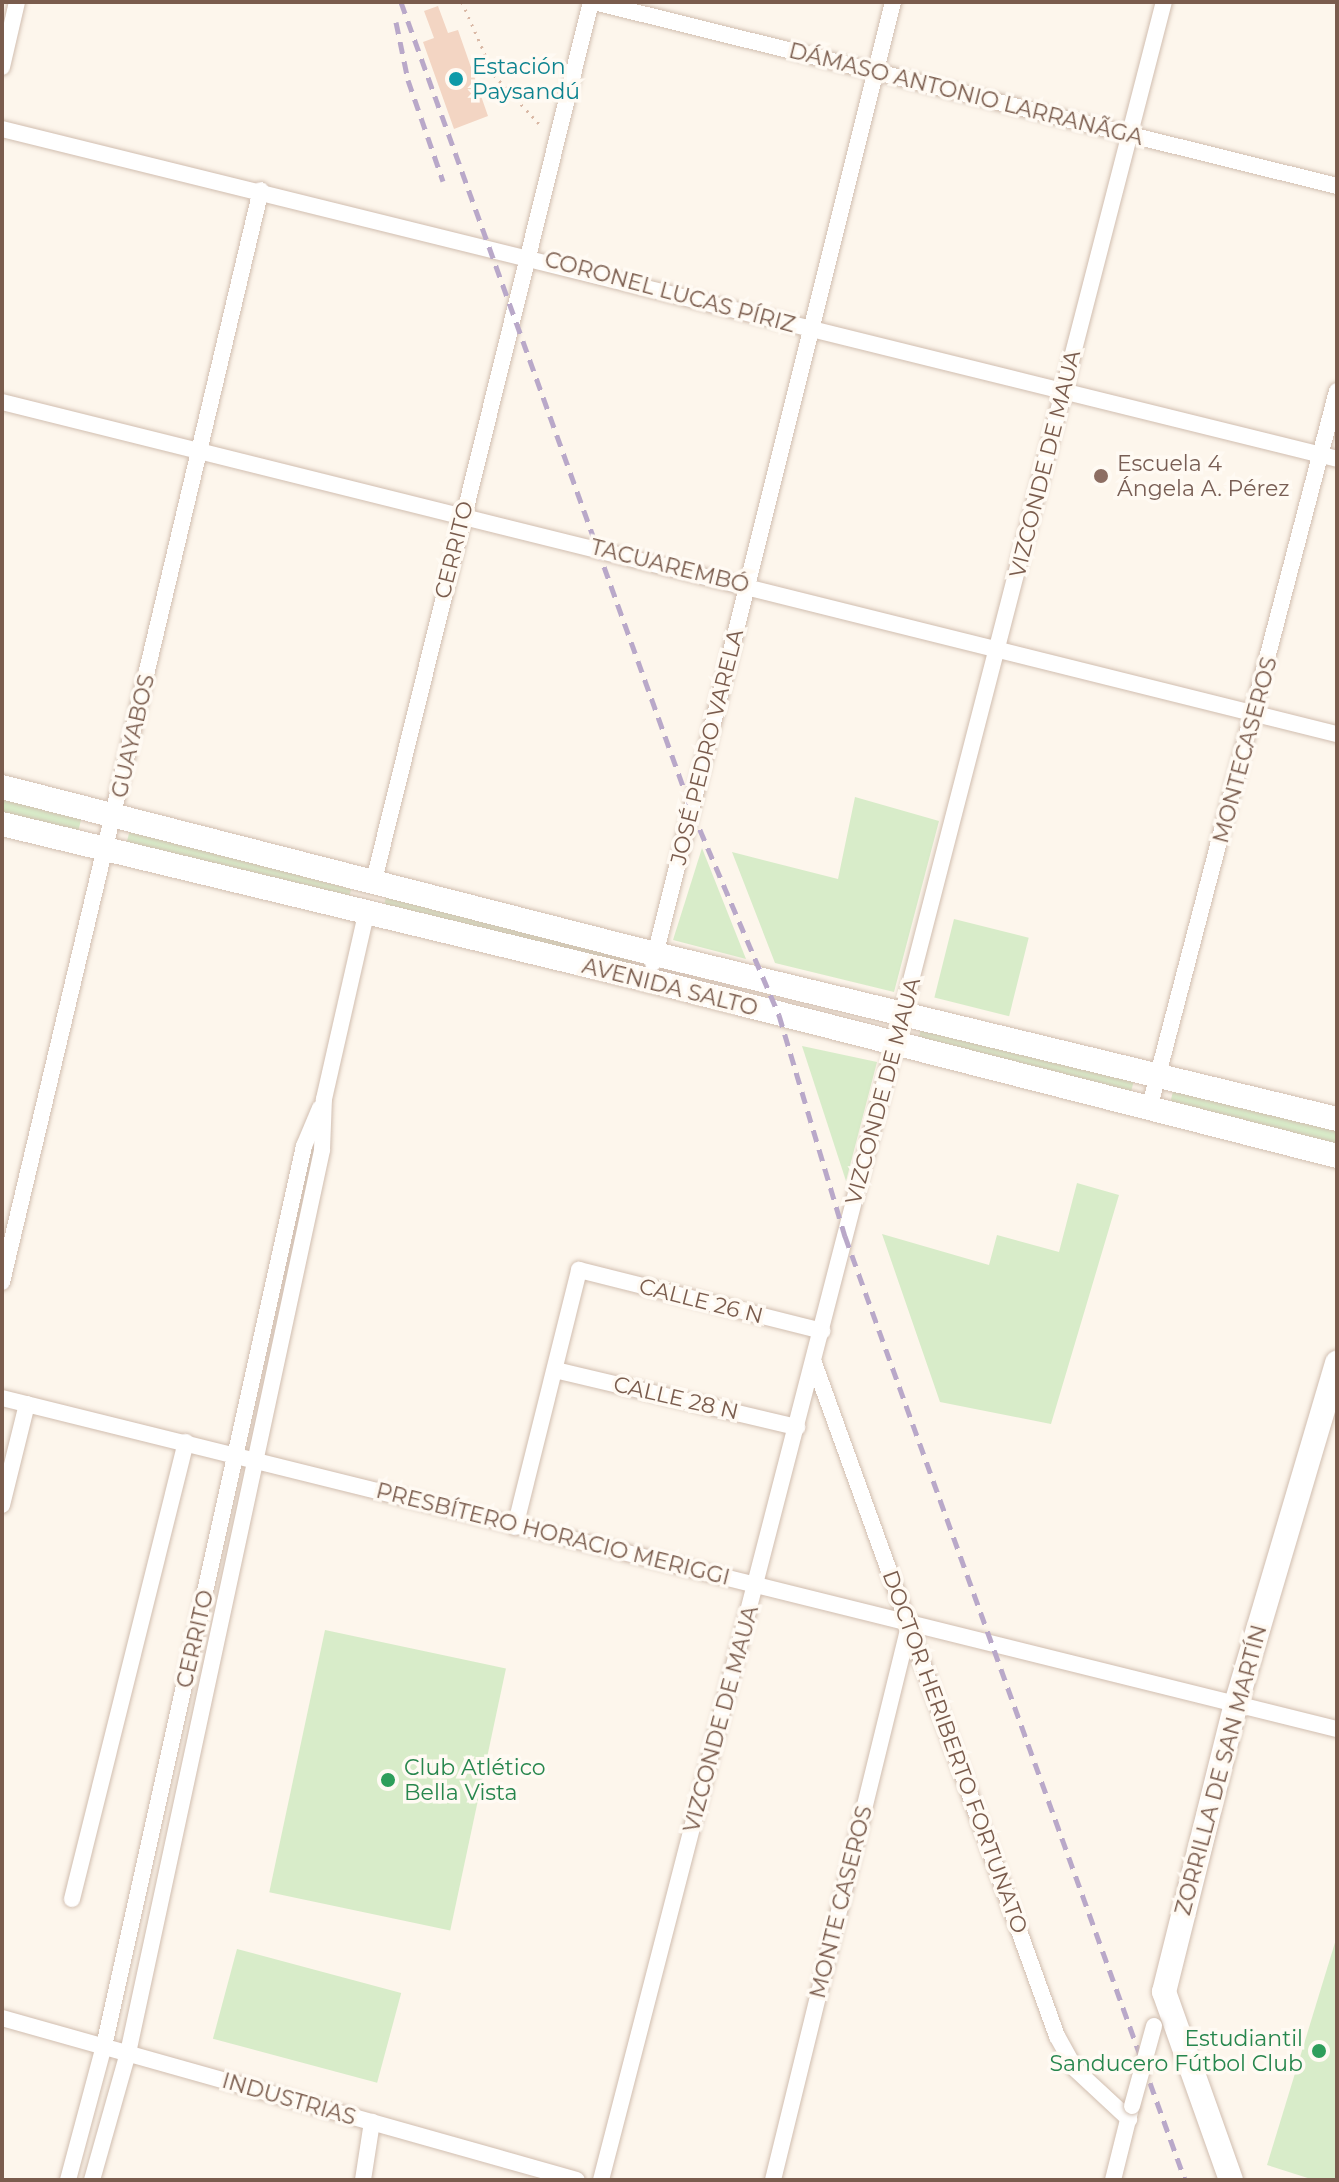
<!DOCTYPE html>
<meta charset="utf-8">
<style>
body{margin:0}
#map{position:relative;width:1339px;height:2182px;overflow:hidden;background:#fdf6ec;font-family:Montserrat,sans-serif}
div>[style]{position:absolute}
[style*='--x']{left:calc(var(--x)*1px);top:calc(var(--y)*1px);width:calc(var(--w)*1px);rotate:calc(var(--a)*1deg)}
.green>*{inset:0;background:#d8ecc9;transform-origin:0 0}
.building>*{inset:0;background:#f3d5c3}
.path>*{height:3px;margin-top:-1.5px;transform-origin:0;background:repeating-linear-gradient(90deg,#d9b8a5 0 2px,transparent 0 8px)}
.roads{filter:drop-shadow(0 0 2px #d1beb0) drop-shadow(0 0 2px #d1beb0)}
.street>*{height:16px;margin:-8px;padding:0 8px;transform-origin:8px;border-radius:8px;background:#fff}
.secondary>*{height:24px;margin:-12px;padding:0 12px;transform-origin:12px;border-radius:12px;background:#fff}
.rail>*{height:5px;margin-top:-2.5px;transform-origin:0;background:repeating-linear-gradient(90deg,#b9a8c9 0 12px,transparent 0 20px)}
.bridges{filter:drop-shadow(0 0 2px #d1beb0) drop-shadow(0 0 2px #d1beb0)}
.street-bridge>*{height:16px;margin:-8px;padding:0 8px;transform-origin:8px;border-radius:8px;background:#fff}
.dots>*{width:22px;height:22px;translate:-50% -50%;box-sizing:border-box;border:4px solid #fffaf3;border-radius:50%}
span{translate:-50% -50%;white-space:nowrap;text-align:center;line-height:1.15;-webkit-text-stroke:7px #fffaf3;paint-order:stroke}
.culture-label{font-size:22px;color:#0d838f}
.left{translate:0 -50%;text-align:left}
.street-label{font-size:22px;color:#7a5c4d}
.education-label{font-size:22px;color:#785e54}
.leisure-label{font-size:22px;color:#27864d}
.right{translate:-100% -50%;text-align:right}
.frame{position:absolute;inset:0;border:4px solid #7a5c4d;pointer-events:none}
</style>
<div id="map">
<div class="green">
<i style="clip-path:polygon(855px 797px,939px 821px,894px 992px,775px 963px,732px 852px,838px 879px)"></i>
<i style="left:2px;top:798px;width:82px;height:15px;rotate:14deg"></i>
<i style="left:130px;top:830px;width:229px;height:13px;rotate:15deg"></i>
<i style="clip-path:polygon(702px 848px,746px 959px,673px 940px)"></i>
<i style="left:386px;top:897px;width:254px;height:13px;rotate:13deg"></i>
<i style="left:954px;top:919px;width:77px;height:81px;rotate:14deg"></i>
<i style="left:921px;top:1029px;width:219px;height:13px;rotate:14deg"></i>
<i style="clip-path:polygon(802px 1046px,877px 1062px,846px 1181px)"></i>
<i style="clip-path:polygon(1174px 1087px,1337px 1127px,1337px 1148px,1170px 1104px)"></i>
<i style="clip-path:polygon(1077px 1183px,1119px 1195px,1051px 1424px,940px 1402px,882px 1234px,989px 1265px,997px 1235px,1059px 1252px)"></i>
<i style="left:325px;top:1630px;width:185px;height:268px;rotate:12deg"></i>
<i style="clip-path:polygon(1337px 1936px,1337px 2180px,1314px 2180px,1267px 2165px)"></i>
<i style="left:237px;top:1949px;width:170px;height:93px;rotate:15deg"></i>
</div>
<div class="building">
<i style="clip-path:polygon(438px 6px,448px 33px,458px 30px,488px 116px,454px 129px,423px 42px,434px 38px,424px 11px)"></i>
</div>
<div class="path">
<i style="--x:462;--y:2;--w:80;--a:66.3"></i>
<i style="--x:494;--y:75;--w:72;--a:47.2"></i>
</div>
<div class="roads">
<div class="street">
<i style="--x:594;--y:2;--w:765;--a:13.91"></i>
<i style="--x:2;--y:67;--w:67;--a:-77"></i>
<i style="--x:2;--y:129;--w:1375;--a:13.88"></i>
<i style="--x:2;--y:402;--w:1376;--a:13.97"></i>
<i style="--x:374;--y:880;--w:904;--a:-76.12"></i>
<i style="--x:653;--y:963;--w:991;--a:-75.98"></i>
<i style="--x:1149;--y:1109;--w:742;--a:-75.33"></i>
<i style="--x:2;--y:1282;--w:1122;--a:-76.66"></i>
<i style="--x:814;--y:1363;--w:716;--a:70.15"></i>
<i style="--x:1057;--y:2036;--w:38;--a:61"></i>
<i style="--x:1075;--y:2069;--w:74;--a:42.8"></i>
<i style="--x:555;--y:1370;--w:249;--a:13.3"></i>
<i style="--x:2;--y:1398;--w:1375;--a:13.93"></i>
<i style="--x:2;--y:1505;--w:104;--a:-76.1"></i>
<i style="--x:515;--y:1527;--w:265;--a:-76"></i>
<i style="--x:579;--y:1270;--w:251;--a:14.1"></i>
<i style="--x:72;--y:1899;--w:471;--a:-76"></i>
<i style="--x:2;--y:2018;--w:597;--a:15.73"></i>
<i style="--x:68;--y:2180;--w:139;--a:-75"></i>
<i style="--x:104;--y:2046;--w:922;--a:-77.47"></i>
<i style="--x:304;--y:1146;--w:41;--a:-67.2"></i>
<i style="--x:92;--y:2180;--w:132;--a:-74.2"></i>
<i style="--x:128;--y:2053;--w:924;--a:-77.87"></i>
<i style="--x:322;--y:1150;--w:51;--a:-87.8"></i>
<i style="--x:324;--y:1099;--w:190;--a:-77.2"></i>
<i style="--x:363;--y:2180;--w:59;--a:-81.2"></i>
<i style="--x:601;--y:2180;--w:2250;--a:-75.51"></i>
<i style="--x:773;--y:2180;--w:570;--a:-76.21"></i>
<i style="--x:1113;--y:2180;--w:74;--a:-76"></i>
</div>
<div class="secondary">
<i style="--x:2;--y:787;--w:674;--a:14.35"></i>
<i style="--x:655;--y:954;--w:702;--a:13.6"></i>
<i style="--x:2;--y:824;--w:665;--a:13.58"></i>
<i style="--x:648;--y:980;--w:711;--a:14.33"></i>
<i style="--x:1231;--y:2180;--w:200;--a:-109.6"></i>
<i style="--x:1164;--y:1992;--w:297;--a:-76"></i>
<i style="--x:1236;--y:1704;--w:356;--a:-73.5"></i>
</div>
</div>
<div class="rail">
<i style="--x:401;--y:2;--w:860;--a:70.22"></i>
<i style="--x:692;--y:811;--w:222;--a:66.9"></i>
<i style="--x:779;--y:1015;--w:231;--a:73.4"></i>
<i style="--x:845;--y:1236;--w:1003;--a:70.19"></i>
<i style="--x:396;--y:22;--w:59;--a:78.3"></i>
<i style="--x:408;--y:80;--w:107;--a:70.9"></i>
</div>
<div class="bridges">
<div class="street-bridge">
<i style="--x:1132;--y:2106;--w:83;--a:-74.6"></i>
</div>
</div>
<div class="dots">
<i style="left:456px;top:79px;background:#0f9aa8"></i>
<i style="left:1101px;top:476px;background:#8d6e63"></i>
<i style="left:388px;top:1780px;background:#2e9e5b"></i>
<i style="left:1319px;top:2051px;background:#2e9e5b"></i>
</div>
<div class="culture-label">
<span class="left" style="left:472px;top:79px">Estación<br>Paysandú</span>
</div>
<div class="street-label">
<span style="left:966px;top:94px;rotate:14deg">DÁMASO ANTONIO LARRANÃGA</span>
<span style="left:670px;top:292px;rotate:15deg">CORONEL LUCAS PÍRIZ</span>
<span style="left:1045px;top:464px;rotate:-76deg">VIZCONDE DE MAUA</span>
<span style="left:454px;top:550px;rotate:-76deg">CERRITO</span>
<span style="left:670px;top:566px;rotate:14deg">TACUAREMBÓ</span>
<span style="left:133px;top:736px;rotate:-77deg">GUAYABOS</span>
<span style="left:707px;top:747px;rotate:-76deg">JOSÉ PEDRO VARELA</span>
<span style="left:1245px;top:750px;rotate:-75deg">MONTECASEROS</span>
<span style="left:670px;top:987px;rotate:14deg">AVENIDA SALTO</span>
<span style="left:883px;top:1091px;rotate:-75deg">VIZCONDE DE MAUA</span>
<span style="left:701px;top:1301px;rotate:14deg">CALLE 26 N</span>
<span style="left:676px;top:1398px;rotate:13deg">CALLE 28 N</span>
<span style="left:553px;top:1534px;rotate:14deg">PRESBÍTERO HORACIO MERIGGI</span>
<span style="left:195px;top:1639px;rotate:-77deg">CERRITO</span>
<span style="left:721px;top:1719px;rotate:-75deg">VIZCONDE DE MAUA</span>
<span style="left:955px;top:1752px;rotate:70deg">DOCTOR HERIBERTO FORTUNATO</span>
<span style="left:1221px;top:1770px;rotate:-75deg">ZORRILLA DE SAN MARTÍN</span>
<span style="left:841px;top:1902px;rotate:-76deg">MONTE CASEROS</span>
<span style="left:289px;top:2099px;rotate:16deg">INDUSTRIAS</span>
</div>
<div class="education-label">
<span class="left" style="left:1117px;top:476px">Escuela 4<br>Ángela A. Pérez</span>
</div>
<div class="leisure-label">
<span class="left" style="left:404px;top:1780px">Club Atlético<br>Bella Vista</span>
<span class="right" style="left:1303px;top:2051px">Estudiantil<br>Sanducero Fútbol Club</span>
</div>
<div class="frame"></div>
</div>
